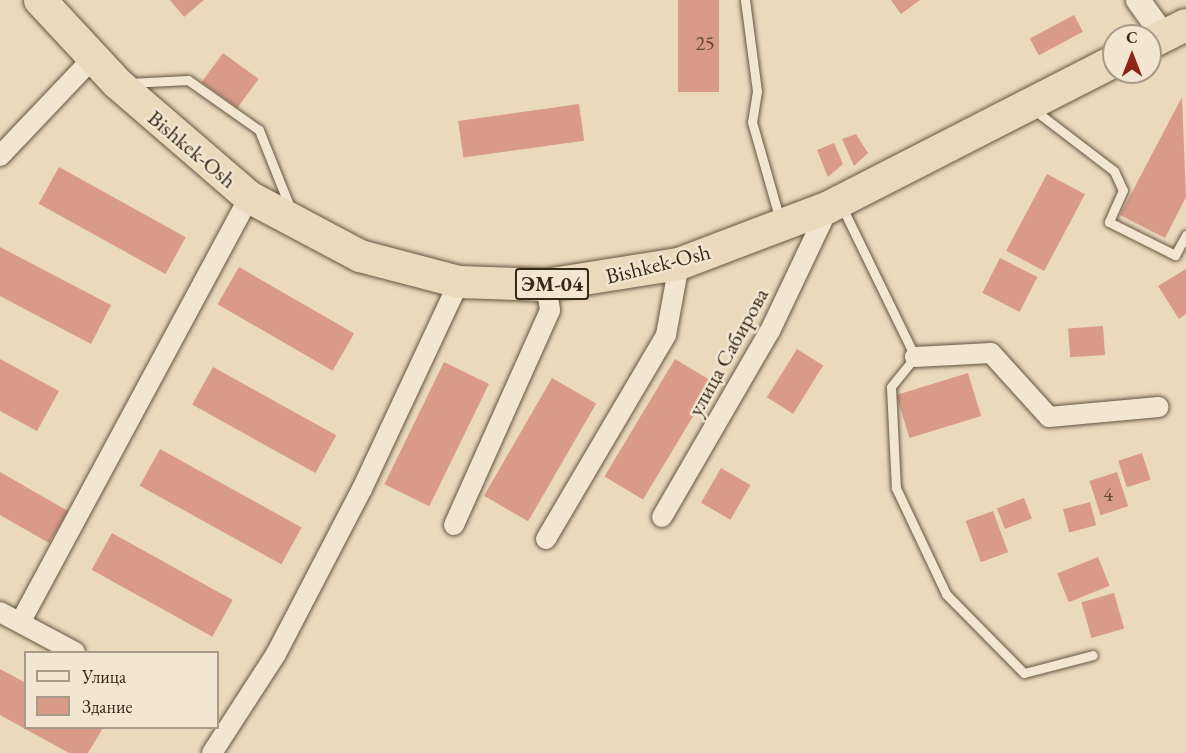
<!DOCTYPE html>
<meta charset="utf-8">
<style>
body{margin:0}
#map{position:relative;width:1186px;height:753px;overflow:hidden;background:#ebd9bc;font-family:"EB Garamond",serif}
div>[style]{position:absolute}
[style*='--x']{left:calc(var(--x)*1px);top:calc(var(--y)*1px);width:calc(var(--w)*1px);rotate:calc(var(--a)*1deg)}
.building>*{inset:0;background:#d99b88;transform-origin:0 0}
.roads{filter:drop-shadow(0 0 2px #645542) drop-shadow(0 0 2px #645542)}
.service>*{height:9px;margin:-4.5px;padding:0 4.5px;transform-origin:4.5px;border-radius:4.5px;background:#f2e6d3}
.minor>*{height:20px;margin:-10px;padding:0 10px;transform-origin:10px;border-radius:10px;background:#f2e6d3}
.tertiary>*{height:24px;margin:-12px;padding:0 12px;transform-origin:12px;border-radius:12px;background:#f2e6d3}
.trunk>*{height:32px;margin:-16px;padding:0 16px;transform-origin:16px;border-radius:16px;background:#ebd9bc}
span{translate:-50% -50%;white-space:nowrap;text-align:center;line-height:1.15;-webkit-text-stroke:5px #f2e6d3;paint-order:stroke}
.number-label{font-size:20px;color:#604636}
.number-label span{-webkit-text-stroke-width:0}
.shield-label span{padding:2px 4px;background:#f2e6d3;border:2px solid;border-radius:4px;-webkit-text-stroke-width:0}
.shield-label{font-size:21px;color:#37291a;font-weight:700}
.street-label{font-size:22px;color:#37291a}
.legend{position:absolute;left:24px;top:651px;width:195px;height:78px;box-sizing:border-box;background:#f2e6d3;border:2px solid #a79a89;margin:0;padding:8px 10px;list-style:none;font-size:18px;color:#37291a}
.legend li{display:flex;align-items:center;gap:12px;height:30px}
.legend b{width:30px;border:2px solid #a79a89}
.north{position:absolute;left:1102px;top:24px;width:60px;height:60px;box-sizing:border-box;background:#f2e6d3;border:2px solid #a79a89;border-radius:50%;rotate:0deg;font-size:16px;font-weight:700;line-height:24px;text-align:center;color:#37291a}
.north::after{content:'';display:block;margin:auto;width:21px;height:27px;background:#8f2418;clip-path:polygon(50% 0,100% 100%,50% 72%,0 100%)}
</style>
<div id="map">
<div class="building">
<i style="clip-path:polygon(170px 0,204px 0,184px 17px)"></i>
<i style="left:678px;top:0;width:41px;height:92px"></i>
<i style="clip-path:polygon(891px 0,920px 0,901px 14px)"></i>
<i style="left:1074px;top:15px;width:19px;height:50px;rotate:62deg"></i>
<i style="left:223px;top:53px;width:44px;height:36px;rotate:36deg"></i>
<i style="clip-path:polygon(1182px 97px,1186px 197px,1165px 238px,1120px 215px)"></i>
<i style="left:579px;top:104px;width:37px;height:122px;rotate:82deg"></i>
<i style="clip-path:polygon(856px 134px,868px 153px,854px 166px,842px 139px)"></i>
<i style="clip-path:polygon(834px 143px,843px 164px,828px 177px,817px 150px)"></i>
<i style="left:59px;top:167px;width:145px;height:42px;rotate:29deg"></i>
<i style="left:1047px;top:174px;width:43px;height:87px;rotate:28deg"></i>
<i style="clip-path:polygon(0 247px,111px 305px,91px 344px,0 296px)"></i>
<i style="left:1000px;top:258px;width:42px;height:39px;rotate:27deg"></i>
<i style="left:239px;top:267px;width:133px;height:43px;rotate:30deg"></i>
<i style="clip-path:polygon(1186px 269px,1186px 314px,1179px 319px,1158px 286px)"></i>
<i style="left:1103px;top:326px;width:29px;height:35px;rotate:86deg"></i>
<i style="left:797px;top:349px;width:31px;height:57px;rotate:32deg"></i>
<i style="clip-path:polygon(0 359px,59px 391px,37px 431px,0 411px)"></i>
<i style="left:675px;top:359px;width:45px;height:137px;rotate:31deg"></i>
<i style="left:444px;top:362px;width:50px;height:136px;rotate:26deg"></i>
<i style="left:213px;top:367px;width:141px;height:43px;rotate:29deg"></i>
<i style="left:968px;top:373px;width:45px;height:75px;rotate:73deg"></i>
<i style="left:552px;top:378px;width:51px;height:136px;rotate:30deg"></i>
<i style="left:160px;top:449px;width:162px;height:42px;rotate:29deg"></i>
<i style="left:1142px;top:453px;width:28px;height:25px;rotate:72deg"></i>
<i style="left:721px;top:468px;width:34px;height:40px;rotate:30deg"></i>
<i style="clip-path:polygon(0 472px,68px 511px,49px 543px,0 515px)"></i>
<i style="left:1117px;top:472px;width:36px;height:29px;rotate:72deg"></i>
<i style="left:1024px;top:498px;width:22px;height:29px;rotate:69deg"></i>
<i style="left:1090px;top:502px;width:24px;height:28px;rotate:75deg"></i>
<i style="left:993px;top:511px;width:44px;height:29px;rotate:70deg"></i>
<i style="left:112px;top:533px;width:138px;height:42px;rotate:29deg"></i>
<i style="left:1098px;top:557px;width:31px;height:44px;rotate:68deg"></i>
<i style="left:1114px;top:593px;width:37px;height:34px;rotate:74deg"></i>
<i style="clip-path:polygon(0 669px,26px 683px,26px 728px,103px 728px,88px 753px,69px 753px,0 715px)"></i>
</div>
<div class="roads">
<div class="service">
<i style="--x:745;--y:0;--w:92;--a:82.5"></i>
<i style="--x:757;--y:91;--w:31;--a:99"></i>
<i style="--x:752;--y:122;--w:102;--a:74.1"></i>
<i style="--x:129;--y:83;--w:59;--a:-2.9"></i>
<i style="--x:188;--y:80;--w:87;--a:35.2"></i>
<i style="--x:259;--y:130;--w:86;--a:68.2"></i>
<i style="--x:1033;--y:109;--w:102;--a:37.4"></i>
<i style="--x:1114;--y:171;--w:21;--a:65"></i>
<i style="--x:1123;--y:190;--w:35;--a:114"></i>
<i style="--x:1109;--y:222;--w:74;--a:26.6"></i>
<i style="--x:1175;--y:255;--w:23;--a:-61"></i>
<i style="--x:842;--y:207;--w:167;--a:64"></i>
<i style="--x:915;--y:357;--w:38;--a:129"></i>
<i style="--x:891;--y:387;--w:101;--a:87.2"></i>
<i style="--x:896;--y:488;--w:117;--a:64.7"></i>
<i style="--x:946;--y:594;--w:111;--a:45.4"></i>
<i style="--x:1024;--y:673;--w:71;--a:-14.6"></i>
</div>
<div class="minor">
<i style="--x:0;--y:156;--w:134;--a:-46.5"></i>
<i style="--x:915;--y:357;--w:76;--a:-3"></i>
<i style="--x:991;--y:353;--w:86;--a:47.8"></i>
<i style="--x:1049;--y:417;--w:110;--a:-5.2"></i>
<i style="--x:662;--y:517;--w:215;--a:-59.9"></i>
<i style="--x:770;--y:331;--w:137;--a:-64.6"></i>
<i style="--x:454;--y:525;--w:235;--a:-65.9"></i>
<i style="--x:550;--y:310;--w:25;--a:-99"></i>
<i style="--x:546;--y:539;--w:237;--a:-59.5"></i>
<i style="--x:666;--y:335;--w:72;--a:-79.6"></i>
<i style="--x:0;--y:612;--w:85;--a:28.1"></i>
<i style="--x:21;--y:621;--w:481;--a:-61.7"></i>
<i style="--x:212;--y:753;--w:118;--a:-57.1"></i>
<i style="--x:276;--y:654;--w:186;--a:-62.5"></i>
<i style="--x:362;--y:489;--w:229;--a:-64.9"></i>
</div>
<div class="tertiary">
<i style="--x:1138;--y:0;--w:44;--a:54.2"></i>
</div>
<div class="trunk">
<i style="--x:40;--y:0;--w:113;--a:47.1"></i>
<i style="--x:117;--y:83;--w:174;--a:40.8"></i>
<i style="--x:249;--y:197;--w:126;--a:28"></i>
<i style="--x:360;--y:256;--w:102;--a:14.7"></i>
<i style="--x:459;--y:282;--w:87;--a:2"></i>
<i style="--x:546;--y:285;--w:135;--a:-9"></i>
<i style="--x:679;--y:264;--w:160;--a:-20.8"></i>
<i style="--x:829;--y:207;--w:320;--a:-27.1"></i>
<i style="--x:1150;--y:43;--w:40;--a:-26.6"></i>
</div>
</div>
<div class="number-label">
<span style="left:705px;top:43px">25</span>
<span style="left:1108px;top:494px">4</span>
</div>
<div class="shield-label">
<span style="left:552px;top:284px">ЭМ-04</span>
</div>
<div class="street-label">
<span style="left:192px;top:149px;rotate:40deg">Bishkek-Osh</span>
<span style="left:658px;top:264px;rotate:-14deg">Bishkek-Osh</span>
<span style="left:728px;top:352px;rotate:-61deg">улица Сабирова</span>
</div>
<ul class="legend">
<li><b style="height:8px;background:#f2e6d3"></b>Улица</li>
<li><b style="height:16px;background:#d99b88"></b>Здание</li>
</ul>
<div class="north">С</div>
</div>
